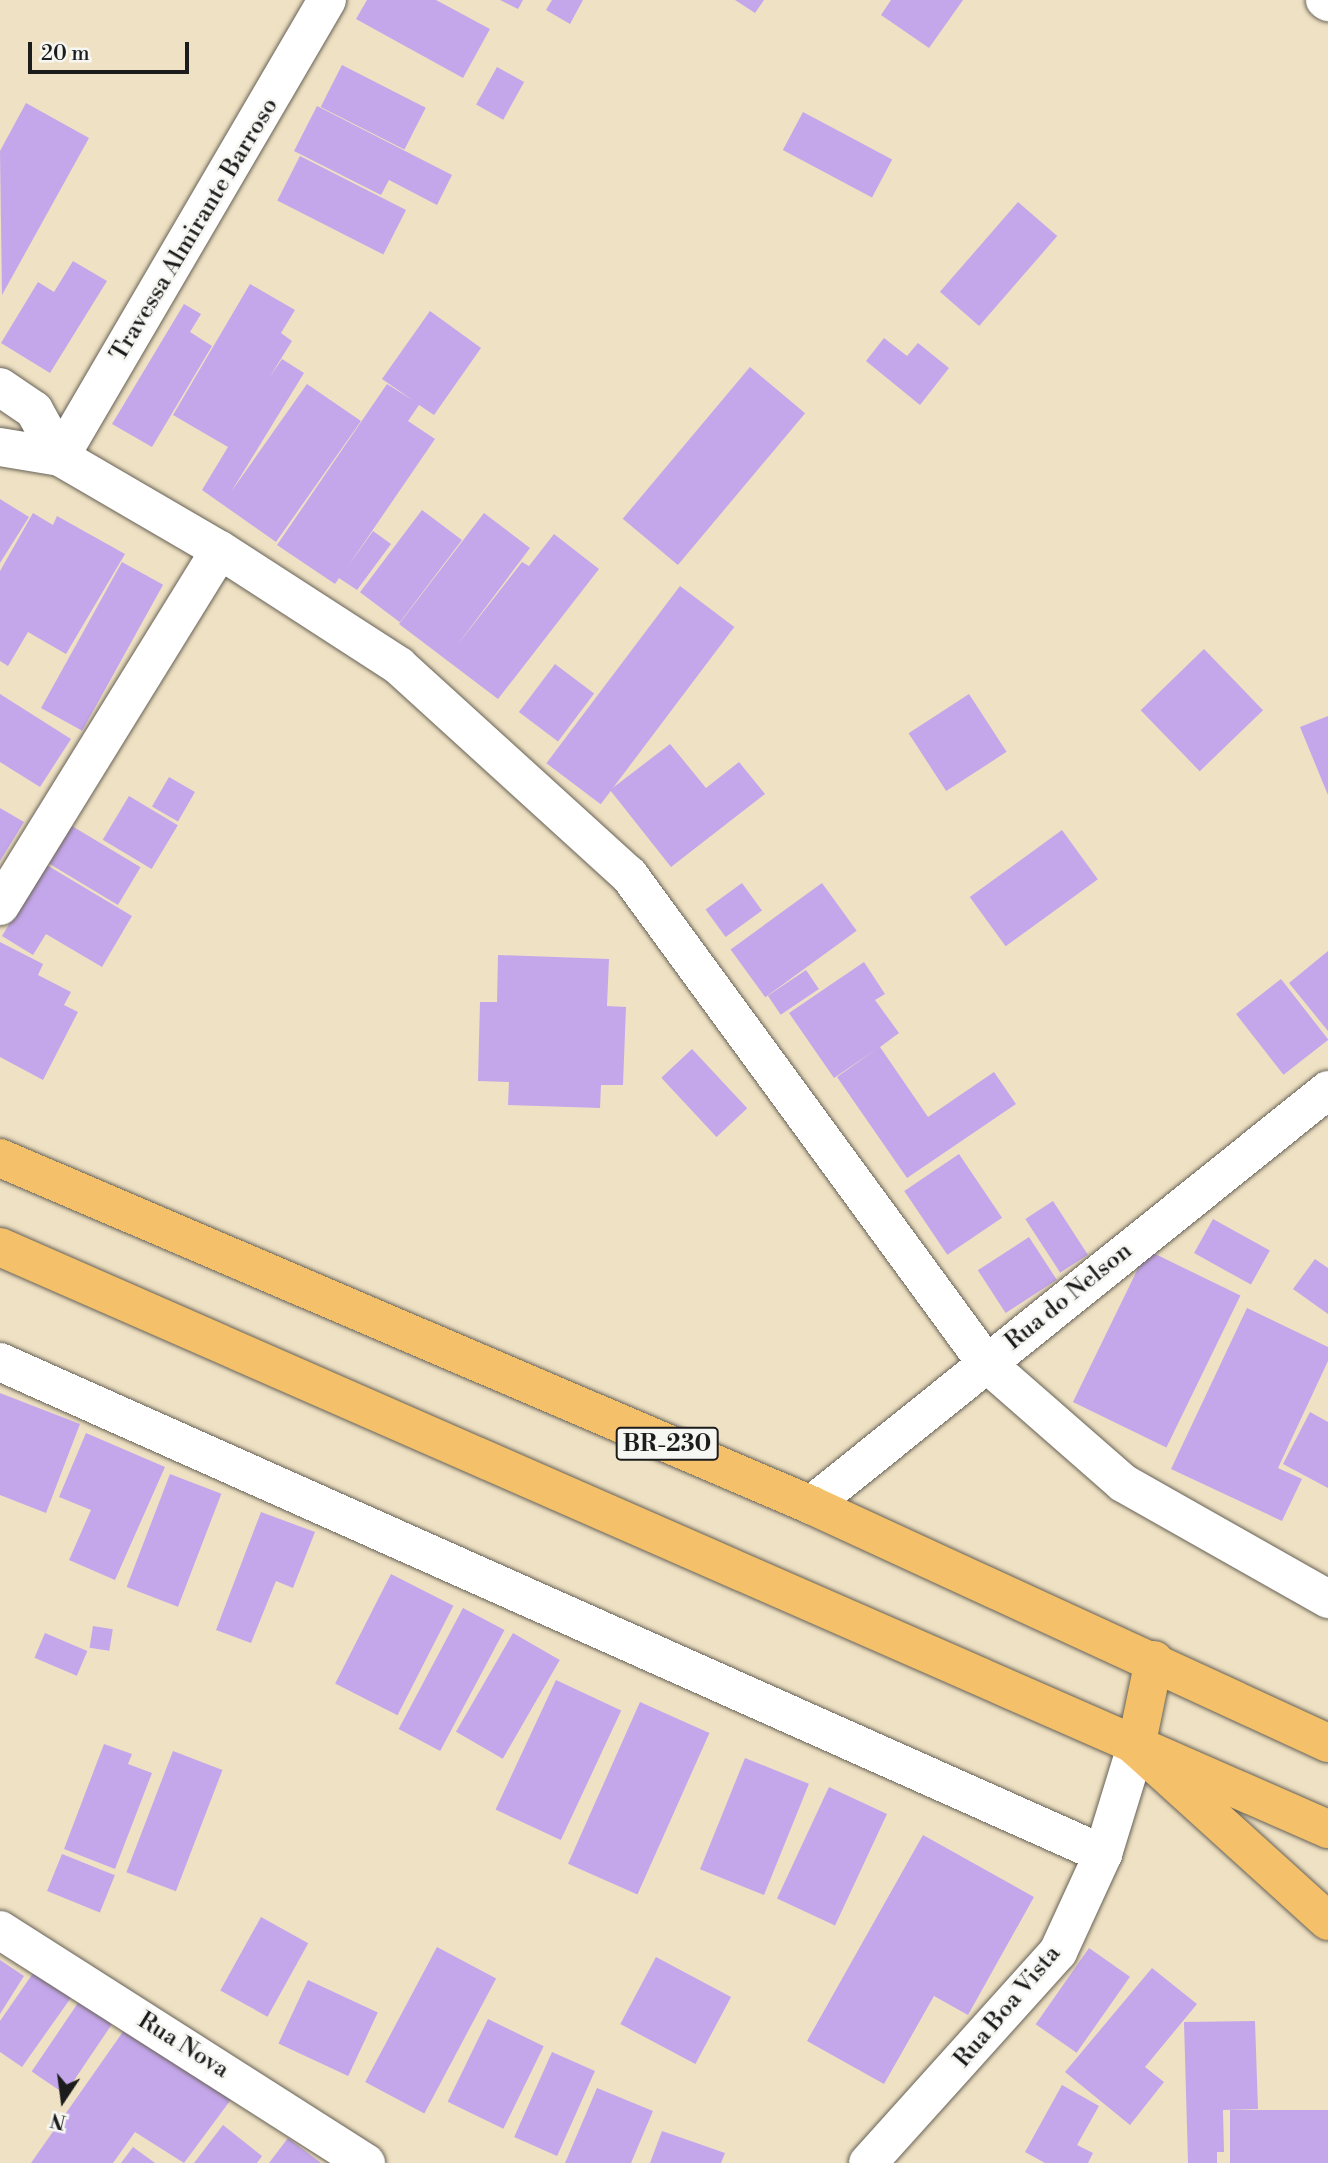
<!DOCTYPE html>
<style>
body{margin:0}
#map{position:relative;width:1328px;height:2163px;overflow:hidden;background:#efe1c3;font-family:"Libre Bodoni",serif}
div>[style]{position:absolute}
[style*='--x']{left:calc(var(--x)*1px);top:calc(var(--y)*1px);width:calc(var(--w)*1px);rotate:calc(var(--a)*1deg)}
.building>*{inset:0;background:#c4a7eb;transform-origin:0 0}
.roads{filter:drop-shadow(0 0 2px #666156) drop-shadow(0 0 2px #666156)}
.minor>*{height:38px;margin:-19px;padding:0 19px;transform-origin:19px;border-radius:19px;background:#fff}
.major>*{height:38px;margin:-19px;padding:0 19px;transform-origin:19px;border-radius:19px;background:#f4c16a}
span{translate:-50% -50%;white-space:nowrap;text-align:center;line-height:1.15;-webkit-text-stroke:5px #f6f6f2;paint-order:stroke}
.shield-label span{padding:2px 5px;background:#f6f6f2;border:2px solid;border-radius:5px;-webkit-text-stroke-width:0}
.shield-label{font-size:23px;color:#1c1c1c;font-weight:700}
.street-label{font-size:24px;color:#1c1c1c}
.north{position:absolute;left:28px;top:2065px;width:70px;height:70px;-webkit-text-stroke:5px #f6f6f2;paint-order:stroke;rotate:193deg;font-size:19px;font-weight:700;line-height:28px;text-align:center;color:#1c1c1c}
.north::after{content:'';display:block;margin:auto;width:24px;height:32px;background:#1c1c1c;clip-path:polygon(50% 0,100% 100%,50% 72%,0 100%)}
.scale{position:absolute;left:28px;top:42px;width:161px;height:32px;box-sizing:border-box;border:4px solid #1c1c1c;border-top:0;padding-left:9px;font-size:21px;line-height:24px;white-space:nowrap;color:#1c1c1c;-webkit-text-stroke:5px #f6f6f2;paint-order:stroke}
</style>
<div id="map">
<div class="building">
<i style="clip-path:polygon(367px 0,436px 0,490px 29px,463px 78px,356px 19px)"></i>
<i style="clip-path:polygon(500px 0,523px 0,518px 9px)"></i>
<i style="clip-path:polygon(552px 0,583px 0,570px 24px,546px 10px)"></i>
<i style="clip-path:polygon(735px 0,764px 0,755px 13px)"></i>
<i style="clip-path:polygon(891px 0,963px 0,929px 48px,881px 15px)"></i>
<i style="left:342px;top:65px;width:94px;height:47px;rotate:27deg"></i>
<i style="left:497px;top:67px;width:31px;height:43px;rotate:29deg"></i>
<i style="clip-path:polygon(26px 103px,89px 138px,2px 295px,0 151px)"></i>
<i style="clip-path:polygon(317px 106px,452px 175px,437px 205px,389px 180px,381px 195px,294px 151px)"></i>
<i style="left:803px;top:112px;width:101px;height:43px;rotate:28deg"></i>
<i style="left:300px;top:156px;width:119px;height:50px;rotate:27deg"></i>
<i style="left:1018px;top:202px;width:52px;height:119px;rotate:41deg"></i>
<i style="clip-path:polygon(73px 261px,107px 281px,50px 373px,1px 343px,38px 282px,54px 292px)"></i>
<i style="clip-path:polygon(250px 284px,295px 310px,281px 333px,292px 341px,269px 378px,282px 359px,304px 373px,231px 492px,307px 384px,361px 421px,276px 542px,202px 490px,228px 447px,173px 415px)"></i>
<i style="clip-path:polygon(184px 304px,201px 314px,190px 332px,212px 346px,152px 447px,112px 424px)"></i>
<i style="clip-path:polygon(430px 311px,481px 348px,434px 415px,419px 405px,408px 421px,435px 439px,346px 569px,373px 531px,391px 544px,357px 590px,339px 578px,335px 584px,277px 545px,387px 384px,414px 401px,382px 379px)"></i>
<i style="clip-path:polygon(884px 338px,907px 356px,918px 343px,949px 368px,920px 405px,866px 361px)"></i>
<i style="left:750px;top:367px;width:72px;height:198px;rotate:40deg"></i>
<i style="clip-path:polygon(0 499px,29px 517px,0 563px)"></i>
<i style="left:422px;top:510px;width:50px;height:103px;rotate:37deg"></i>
<i style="clip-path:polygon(33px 513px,53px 525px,57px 516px,125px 554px,66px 654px,28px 632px,8px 666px,0 661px,0 571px)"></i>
<i style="clip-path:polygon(484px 513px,530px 548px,455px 648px,522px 562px,529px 566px,554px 534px,599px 569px,498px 699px,399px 624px)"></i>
<i style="left:122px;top:562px;width:47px;height:167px;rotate:29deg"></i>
<i style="left:680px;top:586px;width:68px;height:222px;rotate:37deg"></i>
<i style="left:1204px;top:649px;width:85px;height:88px;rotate:46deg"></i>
<i style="left:555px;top:664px;width:49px;height:60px;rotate:37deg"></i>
<i style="clip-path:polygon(0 694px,71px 739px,40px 787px,0 762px)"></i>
<i style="left:969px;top:694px;width:69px;height:72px;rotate:57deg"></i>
<i style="clip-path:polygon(1328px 716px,1328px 795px,1300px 727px)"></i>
<i style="clip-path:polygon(670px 744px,706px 788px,739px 762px,765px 794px,671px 867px,610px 790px)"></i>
<i style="left:169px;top:777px;width:30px;height:34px;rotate:30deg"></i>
<i style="left:129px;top:796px;width:57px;height:51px;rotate:31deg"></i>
<i style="clip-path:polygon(0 808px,24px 822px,0 861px)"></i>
<i style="left:72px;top:826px;width:80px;height:44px;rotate:31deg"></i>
<i style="left:1062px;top:830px;width:61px;height:114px;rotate:54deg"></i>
<i style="clip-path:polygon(45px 864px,132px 916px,102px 967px,46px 934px,33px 955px,2px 936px)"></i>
<i style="left:742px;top:883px;width:34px;height:45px;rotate:54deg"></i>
<i style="left:822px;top:883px;width:59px;height:113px;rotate:54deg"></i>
<i style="clip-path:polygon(0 942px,43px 964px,38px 975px,71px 992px,64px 1005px,78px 1012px,43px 1080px,0 1057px)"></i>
<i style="clip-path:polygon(1328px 951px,1328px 1031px,1289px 983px)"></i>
<i style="clip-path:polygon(498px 955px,609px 959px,607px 1006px,626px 1007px,623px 1085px,601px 1085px,600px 1108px,508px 1105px,509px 1082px,478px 1081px,480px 1002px,497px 1002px)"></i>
<i style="clip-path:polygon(864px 962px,885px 994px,875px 1000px,899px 1033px,880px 1047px,928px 1117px,994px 1072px,1016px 1104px,907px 1178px,837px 1077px,878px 1048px,834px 1078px,789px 1013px)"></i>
<i style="left:806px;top:970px;width:23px;height:46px;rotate:56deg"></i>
<i style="left:1281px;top:979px;width:77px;height:57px;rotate:52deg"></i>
<i style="left:692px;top:1049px;width:81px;height:42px;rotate:47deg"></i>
<i style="left:959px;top:1154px;width:77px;height:66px;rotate:56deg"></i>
<i style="left:1053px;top:1201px;width:64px;height:33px;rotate:57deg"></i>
<i style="left:1213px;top:1219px;width:65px;height:39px;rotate:29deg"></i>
<i style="left:1029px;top:1237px;width:51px;height:61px;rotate:57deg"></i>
<i style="left:1147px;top:1250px;width:104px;height:169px;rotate:26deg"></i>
<i style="clip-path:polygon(1315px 1259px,1328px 1268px,1328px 1314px,1293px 1289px)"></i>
<i style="clip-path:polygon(1247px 1308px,1328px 1347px,1328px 1361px,1278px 1468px,1302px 1479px,1282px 1521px,1171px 1469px)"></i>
<i style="clip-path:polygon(0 1393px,80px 1424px,46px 1513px,0 1495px)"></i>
<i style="clip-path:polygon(1310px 1412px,1328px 1422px,1328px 1488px,1283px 1464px)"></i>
<i style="clip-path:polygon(86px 1433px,165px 1467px,115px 1580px,69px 1560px,91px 1510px,59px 1497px)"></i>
<i style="left:170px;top:1474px;width:55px;height:121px;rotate:21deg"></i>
<i style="clip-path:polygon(261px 1512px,315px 1532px,293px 1588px,276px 1581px,251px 1643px,216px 1630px)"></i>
<i style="left:391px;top:1574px;width:70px;height:123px;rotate:27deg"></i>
<i style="left:463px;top:1608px;width:47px;height:137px;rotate:28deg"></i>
<i style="left:93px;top:1626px;width:20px;height:22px;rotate:9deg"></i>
<i style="left:45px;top:1633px;width:46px;height:27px;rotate:23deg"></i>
<i style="left:513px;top:1633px;width:54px;height:114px;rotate:30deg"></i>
<i style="left:556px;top:1680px;width:72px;height:143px;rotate:25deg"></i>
<i style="left:640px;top:1702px;width:76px;height:177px;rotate:24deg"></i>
<i style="clip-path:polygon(104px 1744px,132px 1754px,128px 1764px,152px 1773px,115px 1869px,64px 1849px)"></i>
<i style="left:173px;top:1751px;width:53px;height:130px;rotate:21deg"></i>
<i style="left:745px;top:1758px;width:69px;height:120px;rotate:22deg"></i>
<i style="left:829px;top:1787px;width:64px;height:123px;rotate:25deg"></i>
<i style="clip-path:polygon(923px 1835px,1034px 1897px,968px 2015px,934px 1996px,884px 2084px,807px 2041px)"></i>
<i style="left:62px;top:1854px;width:57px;height:40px;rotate:22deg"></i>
<i style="left:261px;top:1917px;width:54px;height:84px;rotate:29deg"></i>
<i style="left:437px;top:1947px;width:67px;height:153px;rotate:28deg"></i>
<i style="left:1089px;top:1948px;width:50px;height:93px;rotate:35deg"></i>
<i style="left:656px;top:1957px;width:85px;height:76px;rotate:28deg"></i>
<i style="clip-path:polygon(0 1960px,24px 1976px,0 2014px)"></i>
<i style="clip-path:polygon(38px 1966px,75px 1992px,22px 2067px,0 2052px,0 2021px)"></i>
<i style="clip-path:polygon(1152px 1968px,1197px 2004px,1145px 2067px,1164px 2082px,1130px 2125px,1065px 2072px)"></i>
<i style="left:308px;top:1980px;width:77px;height:70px;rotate:25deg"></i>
<i style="left:82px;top:1997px;width:40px;height:90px;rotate:34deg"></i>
<i style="clip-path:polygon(134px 2016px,238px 2090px,184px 2163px,135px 2132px,113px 2163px,31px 2163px)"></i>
<i style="left:488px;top:2019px;width:62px;height:92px;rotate:26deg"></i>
<i style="clip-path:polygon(1255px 2021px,1258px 2109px,1223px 2110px,1224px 2152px,1217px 2152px,1217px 2163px,1188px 2163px,1184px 2022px)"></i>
<i style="left:552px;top:2052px;width:47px;height:93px;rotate:24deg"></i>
<i style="clip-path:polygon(1062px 2085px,1099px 2106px,1077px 2145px,1093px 2153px,1088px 2163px,1045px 2163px,1025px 2152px)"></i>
<i style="clip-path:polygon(597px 2088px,653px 2111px,631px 2163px,565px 2163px)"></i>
<i style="left:1328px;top:2110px;width:53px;height:98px;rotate:90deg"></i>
<i style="clip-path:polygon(223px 2125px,262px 2156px,257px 2163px,194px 2163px)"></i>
<i style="clip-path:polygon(662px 2131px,725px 2153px,721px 2163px,650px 2163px)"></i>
<i style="clip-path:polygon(288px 2138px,321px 2163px,269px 2163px)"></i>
<i style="clip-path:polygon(133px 2147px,155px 2163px,121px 2163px)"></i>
</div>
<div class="roads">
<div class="minor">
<i style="--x:1325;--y:0;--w:4;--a:34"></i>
<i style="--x:0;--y:387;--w:41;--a:34.1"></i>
<i style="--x:34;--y:410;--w:54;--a:61"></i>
<i style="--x:0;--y:447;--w:61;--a:9.5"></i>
<i style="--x:60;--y:457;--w:185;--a:30.2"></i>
<i style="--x:220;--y:550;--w:213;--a:32.9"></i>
<i style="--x:399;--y:666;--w:311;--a:42.3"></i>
<i style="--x:629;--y:875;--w:605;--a:53.81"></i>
<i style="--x:986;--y:1363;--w:182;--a:41.2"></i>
<i style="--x:1123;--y:1483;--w:236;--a:29.5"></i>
<i style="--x:60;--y:457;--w:529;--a:-59.7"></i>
<i style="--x:0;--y:906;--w:418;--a:-58.3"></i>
<i style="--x:0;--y:1362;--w:1208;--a:24.04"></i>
<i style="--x:811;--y:1505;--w:663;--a:-38.75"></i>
<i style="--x:0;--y:1930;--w:434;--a:32.5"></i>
<i style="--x:868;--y:2163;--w:284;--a:-48"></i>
<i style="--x:1058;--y:1952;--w:108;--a:-65.3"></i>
<i style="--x:1103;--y:1854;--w:112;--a:-72.9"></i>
</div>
<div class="major">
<i style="--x:0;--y:1158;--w:882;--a:23.16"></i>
<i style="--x:811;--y:1505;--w:569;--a:24.72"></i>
<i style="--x:0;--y:1247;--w:1450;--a:23.67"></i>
<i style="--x:1154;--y:1660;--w:89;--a:101.7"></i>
<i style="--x:1136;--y:1747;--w:259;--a:42.2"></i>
</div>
</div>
<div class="shield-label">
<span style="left:667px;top:1444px">BR-230</span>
</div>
<div class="street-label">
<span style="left:195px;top:230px;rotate:-59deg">Travessa Almirante Barroso</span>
<span style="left:1069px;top:1297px;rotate:-39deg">Rua do Nelson</span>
<span style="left:1008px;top:2007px;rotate:-50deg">Rua Boa Vista</span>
<span style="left:183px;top:2046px;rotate:32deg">Rua Nova</span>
</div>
<div class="north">N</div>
<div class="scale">20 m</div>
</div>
